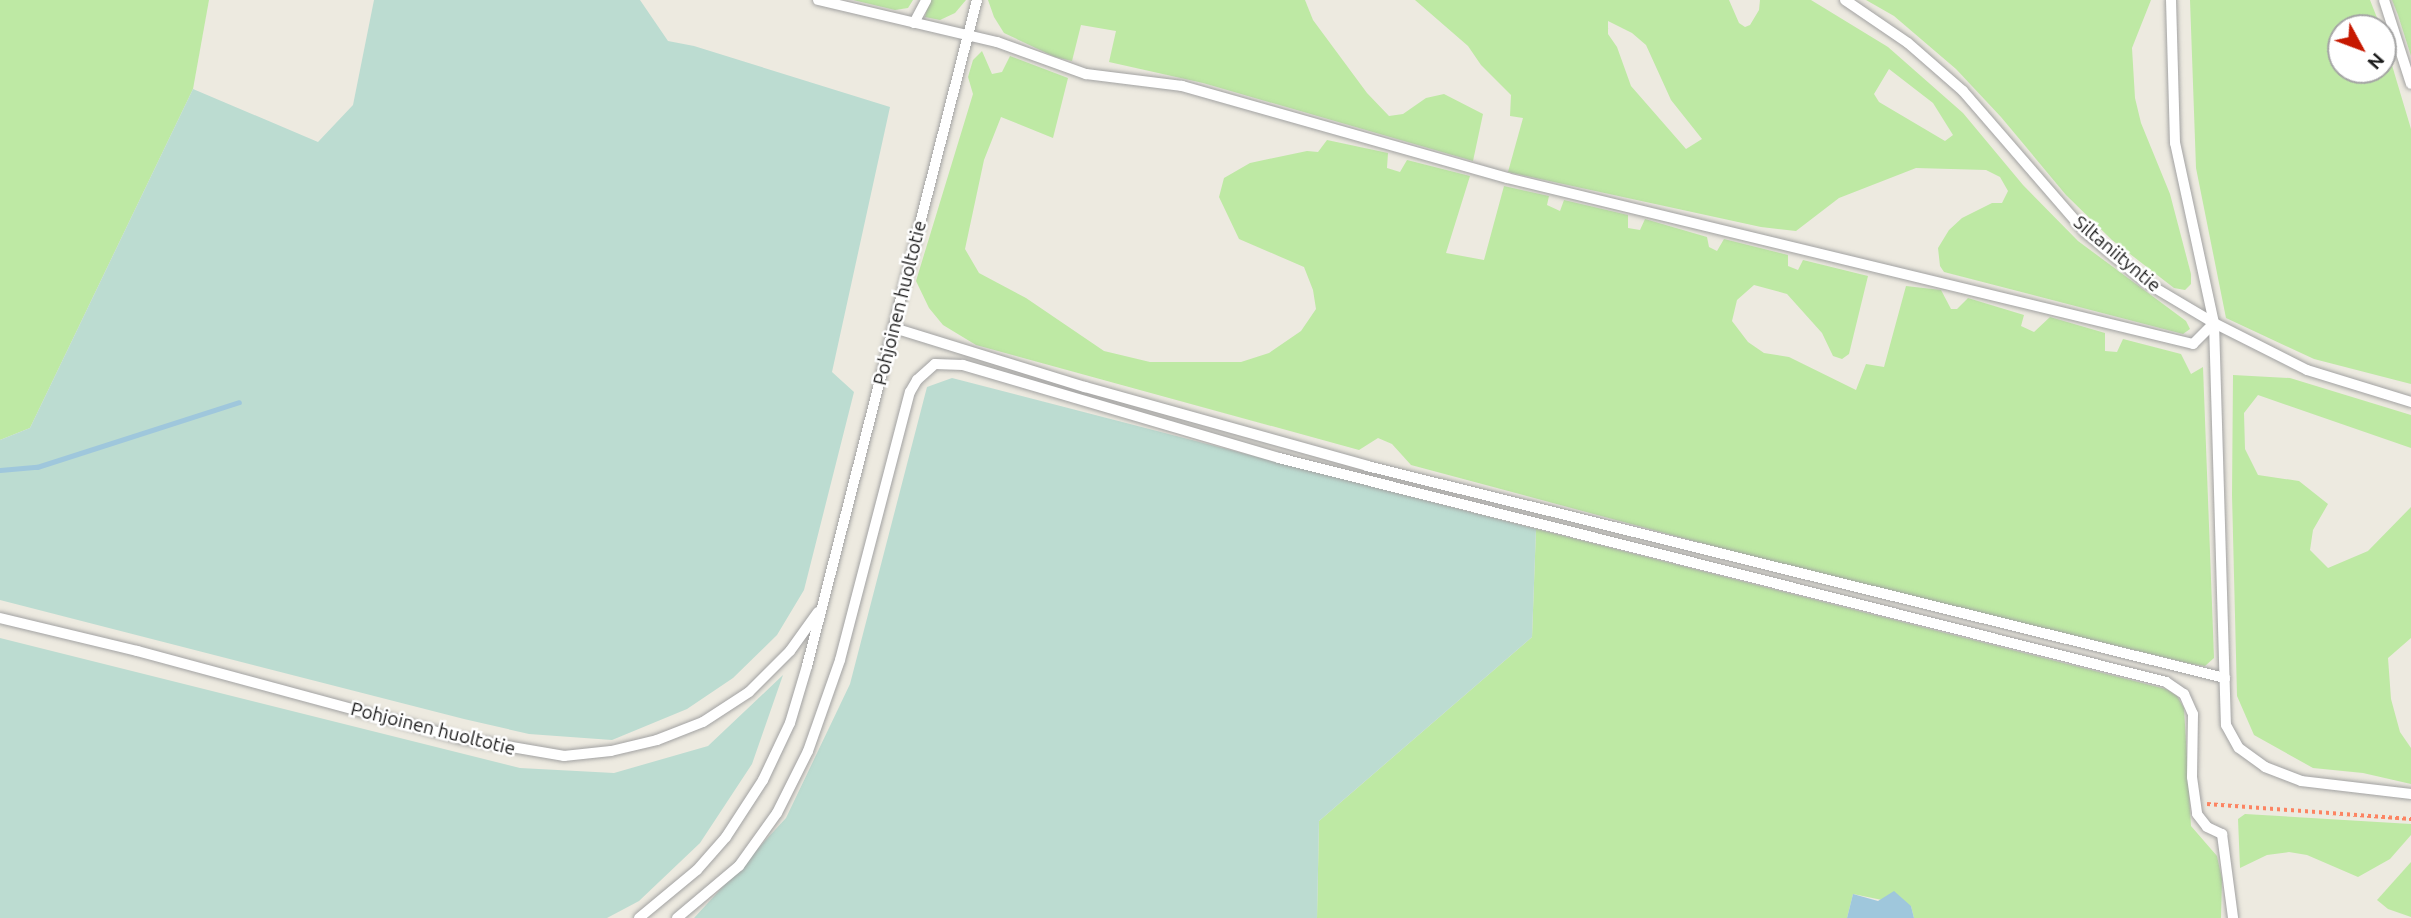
<!DOCTYPE html>
<style>
body{margin:0}
#map{position:relative;width:2411px;height:918px;overflow:hidden;background:#edeae0;font-family:Ubuntu,sans-serif}
div>[style]{position:absolute}
[style*='--x']{left:calc(var(--x)*1px);top:calc(var(--y)*1px);width:calc(var(--w)*1px);rotate:calc(var(--a)*1deg)}
.grass>*{inset:0;background:#bee9a4}
.wetland>*{inset:0;background:#bcdcd1}
.water>*{inset:0;background:#9fc7dc}
.stream>*{height:5px;margin:-2.5px;padding:0 2.5px;transform-origin:2.5px;border-radius:2.5px;background:#9fc7dc}
.path>*{height:3.5px;margin-top:-1.75px;transform-origin:0;background:repeating-linear-gradient(90deg,#fc8462 0 3.5px,transparent 0 7px)}
.roads{filter:drop-shadow(0 0 2px #a2a2a2) drop-shadow(0 0 2px #a2a2a2)}
.lane>*{height:10px;margin:-5px;padding:0 5px;transform-origin:5px;border-radius:5px;background:#fff}
span{translate:-50% -50%;white-space:nowrap;text-align:center;line-height:1.15;-webkit-text-stroke:5px #fff;paint-order:stroke}
.street-label{font-size:19px;color:#1b1b1b}
.north{position:absolute;left:2327px;top:14px;width:70px;height:70px;box-sizing:border-box;background:#fff;border:2px solid #a4a4a4;border-radius:50%;rotate:131deg;font-size:19px;font-weight:700;line-height:28px;text-align:center;color:#1b1b1b}
.north::after{content:'';display:block;margin:auto;width:24px;height:32px;background:#c61800;clip-path:polygon(50% 0,100% 100%,50% 72%,0 100%)}
</style>
<div id="map">
<div class="grass">
<i style="clip-path:polygon(0 0,209px 0,193px 89px,30px 428px,0 440px)"></i>
<i style="clip-path:polygon(853px 0,913px 0,908px 8px,895px 10px)"></i>
<i style="clip-path:polygon(929px 0,966px 0,955px 13px,940px 20px,925px 17px)"></i>
<i style="clip-path:polygon(988px 0,1305px 0,1313px 20px,1367px 93px,1389px 116px,1403px 114px,1426px 98px,1444px 94px,1483px 114px,1473px 161px,1203px 83px,1109px 62px,1116px 31px,1081px 25px,1072px 61px,1055px 57px,1004px 33px,994px 17px)"></i>
<i style="clip-path:polygon(evenodd,1415px 0,1729px 0,1739px 23px,1745px 27px,1750px 25px,1759px 10px,1760px 0,1811px 0,1888px 47px,1963px 113px,2023px 185px,2078px 241px,2186px 321px,2190px 329px,2183px 334px,1944px 272px,1940px 266px,1938px 248px,1949px 230px,1962px 218px,1992px 203px,2002px 203px,2008px 191px,2000px 177px,1986px 170px,1916px 168px,1839px 198px,1796px 231px,1761px 227px,1508px 172px,1523px 118px,1510px 116px,1511px 95px,1481px 65px,1468px 46px,1415px 0,1608px 21px,1632px 33px,1646px 45px,1671px 100px,1702px 139px,1686px 149px,1631px 86px,1617px 47px,1608px 34px,1608px 21px,1415px 0,1889px 69px,1933px 103px,1953px 135px,1945px 141px,1879px 102px,1874px 94px,1889px 69px)"></i>
<i style="clip-path:polygon(1866px 0,2151px 0,2132px 48px,2135px 98px,2141px 123px,2170px 194px,2191px 274px,2191px 284px,2185px 290px,2174px 288px,2112px 240px,2066px 195px,2001px 117px,1956px 69px,1894px 16px)"></i>
<i style="clip-path:polygon(2190px 0,2370px 0,2381px 28px,2341px 28px,2341px 70px,2383px 70px,2383px 35px,2411px 129px,2411px 384px,2314px 359px,2226px 318px,2196px 168px)"></i>
<i style="clip-path:polygon(2392px 0,2411px 0,2411px 56px,2398px 15px)"></i>
<i style="clip-path:polygon(982px 51px,992px 74px,1002px 72px,1010px 56px,1068px 78px,1053px 138px,1001px 117px,984px 160px,965px 249px,979px 273px,1026px 298px,1104px 351px,1150px 362px,1241px 362px,1269px 353px,1301px 331px,1316px 309px,1313px 290px,1304px 267px,1239px 239px,1219px 197px,1224px 178px,1250px 163px,1307px 151px,1318px 152px,1327px 140px,1388px 153px,1387px 168px,1400px 172px,1407px 160px,1470px 176px,1446px 253px,1484px 260px,1504px 186px,1549px 196px,1547px 205px,1560px 211px,1564px 200px,1628px 215px,1628px 228px,1640px 230px,1645px 219px,1707px 237px,1709px 247px,1717px 251px,1724px 239px,1788px 255px,1788px 266px,1798px 270px,1803px 260px,1868px 276px,1849px 354px,1842px 359px,1833px 356px,1822px 333px,1787px 294px,1754px 285px,1737px 300px,1732px 321px,1748px 342px,1764px 353px,1789px 357px,1856px 390px,1866px 364px,1884px 367px,1906px 286px,1941px 290px,1951px 309px,1957px 309px,1968px 298px,2024px 315px,2021px 326px,2034px 332px,2050px 317px,2105px 333px,2105px 351px,2117px 352px,2123px 339px,2181px 354px,2191px 374px,2203px 367px,2214px 658px,2205px 666px,2192px 664px,1780px 564px,1411px 465px,1392px 444px,1378px 438px,1359px 450px,976px 345px,943px 325px,929px 308px,916px 281px,973px 94px,968px 77px,973px 60px)"></i>
<i style="clip-path:polygon(2233px 375px,2290px 378px,2411px 415px,2411px 448px,2258px 395px,2244px 413px,2245px 449px,2258px 475px,2299px 481px,2328px 504px,2313px 530px,2310px 550px,2328px 568px,2368px 551px,2411px 507px,2411px 638px,2388px 658px,2391px 699px,2400px 732px,2411px 748px,2411px 784px,2363px 773px,2313px 768px,2254px 735px,2237px 696px,2232px 495px)"></i>
<i style="clip-path:polygon(1536px 529px,2166px 689px,2177px 696px,2184px 708px,2191px 826px,2217px 856px,2222px 879px,2221px 918px,1914px 918px,1911px 906px,1853px 894px,1847px 918px,1317px 918px,1319px 821px,1532px 637px)"></i>
<i style="clip-path:polygon(2245px 814px,2411px 824px,2411px 835px,2390px 859px,2358px 877px,2307px 855px,2289px 852px,2267px 855px,2240px 868px,2238px 819px)"></i>
<i style="clip-path:polygon(2411px 862px,2411px 917px,2388px 909px,2377px 900px)"></i>
</div>
<div class="wetland">
<i style="clip-path:polygon(374px 0,640px 0,668px 41px,694px 46px,890px 107px,832px 372px,854px 392px,804px 590px,777px 635px,733px 678px,687px 709px,612px 740px,529px 734px,464px 719px,0 600px,0 440px,30px 428px,193px 89px,318px 142px,353px 105px)"></i>
<i style="clip-path:polygon(952px 378px,1536px 529px,1532px 637px,1319px 821px,1317px 918px,694px 918px,786px 818px,850px 684px,927px 387px)"></i>
<i style="clip-path:polygon(0 638px,520px 768px,614px 773px,708px 746px,783px 675px,752px 764px,700px 843px,639px 901px,607px 918px,0 918px)"></i>
</div>
<div class="water">
<i style="clip-path:polygon(1894px 891px,1911px 906px,1914px 918px,1847px 918px,1853px 894px,1878px 901px)"></i>
</div>
<div class="stream">
<i style="--x:0;--y:470;--w:37;--a:-5"></i>
<i style="--x:37;--y:467;--w:212;--a:-17.8"></i>
</div>
<div class="path">
<i style="--x:2207;--y:804;--w:205;--a:4.2"></i>
</div>
<div class="roads">
<div class="lane">
<i style="--x:818;--y:0;--w:184;--a:13.2"></i>
<i style="--x:997;--y:42;--w:95;--a:19.8"></i>
<i style="--x:1086;--y:74;--w:97;--a:7.1"></i>
<i style="--x:1182;--y:86;--w:338;--a:15.8"></i>
<i style="--x:1507;--y:178;--w:706;--a:13.6"></i>
<i style="--x:2193;--y:344;--w:30;--a:-45"></i>
<i style="--x:2214;--y:323;--w:184;--a:-102.2"></i>
<i style="--x:2175;--y:143;--w:143;--a:-91.6"></i>
<i style="--x:1845;--y:0;--w:76;--a:34.3"></i>
<i style="--x:1908;--y:43;--w:73;--a:41.1"></i>
<i style="--x:1963;--y:91;--w:186;--a:49.1"></i>
<i style="--x:2085;--y:232;--w:78;--a:39.8"></i>
<i style="--x:2145;--y:282;--w:80;--a:30.7"></i>
<i style="--x:2214;--y:323;--w:104;--a:26.8"></i>
<i style="--x:2307;--y:370;--w:109;--a:17.1"></i>
<i style="--x:2384;--y:0;--w:88;--a:72.2"></i>
<i style="--x:914;--y:23;--w:26;--a:-62"></i>
<i style="--x:2214;--y:323;--w:402;--a:88.3"></i>
<i style="--x:2226;--y:725;--w:26;--a:61"></i>
<i style="--x:2239;--y:748;--w:32;--a:36"></i>
<i style="--x:2265;--y:767;--w:39;--a:21"></i>
<i style="--x:2301;--y:781;--w:111;--a:6.7"></i>
<i style="--x:894;--y:328;--w:200;--a:17.2"></i>
<i style="--x:1085;--y:387;--w:293;--a:15.6"></i>
<i style="--x:1367;--y:466;--w:884;--a:13.88"></i>
<i style="--x:0;--y:618;--w:141;--a:13.5"></i>
<i style="--x:137;--y:651;--w:334;--a:15.1"></i>
<i style="--x:459;--y:738;--w:107;--a:9.7"></i>
<i style="--x:564;--y:756;--w:47;--a:-6.1"></i>
<i style="--x:611;--y:751;--w:47;--a:-13.4"></i>
<i style="--x:657;--y:740;--w:49;--a:-21.4"></i>
<i style="--x:703;--y:722;--w:55;--a:-33.1"></i>
<i style="--x:749;--y:692;--w:58;--a:-45"></i>
<i style="--x:790;--y:651;--w:48;--a:-54.3"></i>
<i style="--x:639;--y:918;--w:75;--a:-39.6"></i>
<i style="--x:697;--y:870;--w:44;--a:-48.7"></i>
<i style="--x:726;--y:837;--w:68;--a:-57"></i>
<i style="--x:763;--y:780;--w:63;--a:-64.7"></i>
<i style="--x:790;--y:723;--w:59;--a:-73.4"></i>
<i style="--x:807;--y:666;--w:687;--a:-75.68"></i>
<i style="--x:677;--y:918;--w:81;--a:-40"></i>
<i style="--x:739;--y:866;--w:65;--a:-54.4"></i>
<i style="--x:777;--y:813;--w:69;--a:-63.4"></i>
<i style="--x:808;--y:751;--w:96;--a:-70.6"></i>
<i style="--x:840;--y:660;--w:277;--a:-75.4"></i>
<i style="--x:910;--y:392;--w:14;--a:-60"></i>
<i style="--x:917;--y:380;--w:24;--a:-42"></i>
<i style="--x:935;--y:364;--w:28;--a:2"></i>
<i style="--x:963;--y:365;--w:329;--a:16.4"></i>
<i style="--x:1279;--y:458;--w:915;--a:14.17"></i>
<i style="--x:2166;--y:682;--w:22;--a:34"></i>
<i style="--x:2184;--y:694;--w:22;--a:66"></i>
<i style="--x:2193;--y:714;--w:63;--a:90.9"></i>
<i style="--x:2192;--y:777;--w:37;--a:82"></i>
<i style="--x:2197;--y:814;--w:16;--a:52"></i>
<i style="--x:2207;--y:827;--w:17;--a:25"></i>
<i style="--x:2222;--y:834;--w:85;--a:82.5"></i>
</div>
</div>
<div class="street-label">
<span style="left:2117px;top:254px;rotate:40deg">Siltaniityntie</span>
<span style="left:900px;top:303px;rotate:-76deg">Pohjoinen huoltotie</span>
<span style="left:433px;top:729px;rotate:14deg">Pohjoinen huoltotie</span>
</div>
<div class="north">N</div>
</div>
